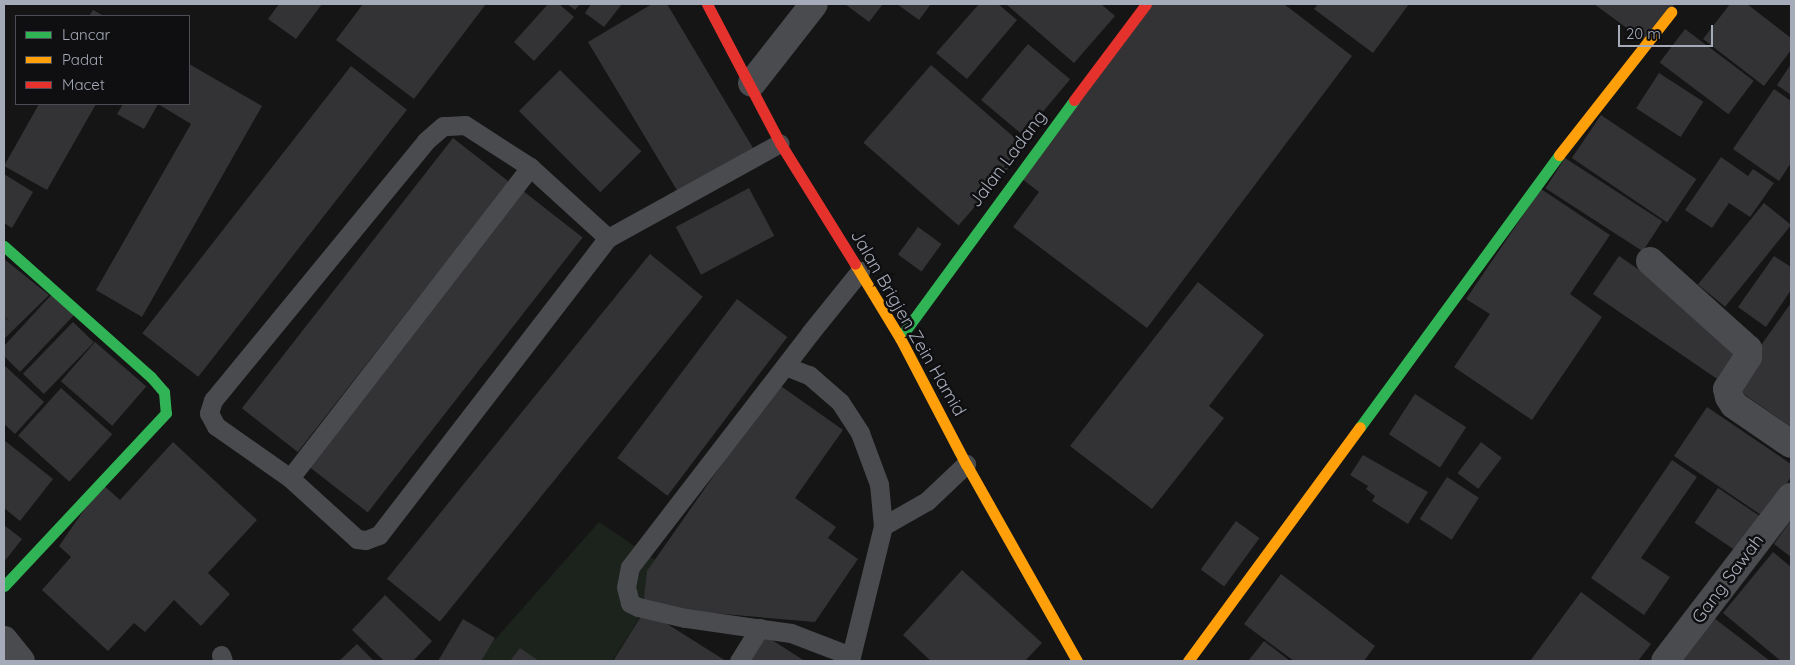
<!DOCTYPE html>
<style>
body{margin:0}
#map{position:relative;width:1795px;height:665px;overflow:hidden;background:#151515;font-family:Quicksand,sans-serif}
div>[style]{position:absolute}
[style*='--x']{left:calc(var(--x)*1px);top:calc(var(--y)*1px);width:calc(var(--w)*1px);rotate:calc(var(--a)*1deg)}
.green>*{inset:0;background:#1b231c}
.building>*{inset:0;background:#333335;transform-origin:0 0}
.lane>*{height:19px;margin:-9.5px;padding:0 9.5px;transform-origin:9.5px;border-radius:9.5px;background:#494b4e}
.street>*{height:28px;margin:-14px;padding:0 14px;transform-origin:14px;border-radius:14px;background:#494b4e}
.fast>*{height:11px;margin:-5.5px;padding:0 5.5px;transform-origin:5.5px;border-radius:5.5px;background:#30b455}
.slow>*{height:11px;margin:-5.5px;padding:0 5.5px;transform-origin:5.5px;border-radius:5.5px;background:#ff9f0a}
.jam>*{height:11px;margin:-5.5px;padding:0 5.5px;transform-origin:5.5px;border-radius:5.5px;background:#e5322d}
span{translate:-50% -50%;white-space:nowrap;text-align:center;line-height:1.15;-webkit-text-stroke:5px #0f0f11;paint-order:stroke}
.street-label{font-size:18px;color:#a5abb8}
.frame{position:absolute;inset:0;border:5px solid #a5abb8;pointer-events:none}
.legend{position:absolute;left:15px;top:15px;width:175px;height:90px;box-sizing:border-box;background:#0f0f11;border:1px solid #4b4d54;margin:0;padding:6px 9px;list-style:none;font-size:15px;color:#a5abb8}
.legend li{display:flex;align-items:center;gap:10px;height:25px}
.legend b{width:25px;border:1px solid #4b4d54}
.scale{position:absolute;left:1618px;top:25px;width:95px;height:22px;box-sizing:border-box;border:2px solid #a5abb8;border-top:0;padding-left:6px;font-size:15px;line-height:18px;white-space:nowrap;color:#a5abb8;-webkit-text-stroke:4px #0f0f11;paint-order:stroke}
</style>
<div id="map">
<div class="green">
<i style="clip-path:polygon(599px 522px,670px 570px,612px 661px,476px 661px)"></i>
</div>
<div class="building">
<i style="clip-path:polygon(279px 4px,322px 4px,296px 39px,268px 19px)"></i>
<i style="clip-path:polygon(363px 4px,486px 4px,414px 99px,336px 40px)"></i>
<i style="clip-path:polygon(548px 4px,559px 4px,574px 17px,534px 61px,514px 42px)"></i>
<i style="clip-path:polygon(567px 4px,580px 4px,575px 10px)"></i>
<i style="clip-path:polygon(591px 4px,622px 4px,604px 27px,585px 13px)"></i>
<i style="clip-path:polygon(652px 4px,667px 4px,753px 148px,678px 192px,588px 42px)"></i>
<i style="clip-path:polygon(845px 4px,883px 4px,869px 22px)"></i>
<i style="clip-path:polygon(897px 4px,931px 4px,919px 20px)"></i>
<i style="clip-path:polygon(979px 4px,998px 4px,1017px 20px,967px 79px,936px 53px)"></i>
<i style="clip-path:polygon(1006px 4px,1101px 4px,1115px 16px,1074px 63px)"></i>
<i style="clip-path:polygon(1153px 4px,1284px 4px,1352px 56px,1147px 328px,1013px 227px,1039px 192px,1021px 178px)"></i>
<i style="clip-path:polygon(1318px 4px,1409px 4px,1373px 53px,1314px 9px)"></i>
<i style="clip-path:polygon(1594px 4px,1675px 4px,1646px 42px)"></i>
<i style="clip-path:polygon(1730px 4px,1747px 4px,1791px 38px,1791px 50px,1764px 86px,1703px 39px)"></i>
<i style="clip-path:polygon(93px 10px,104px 16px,89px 16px)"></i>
<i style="left:1685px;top:29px;width:86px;height:42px;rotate:37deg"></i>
<i style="left:1028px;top:44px;width:55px;height:73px;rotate:40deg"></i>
<i style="clip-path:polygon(189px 64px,262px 106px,142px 317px,96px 290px,191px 124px,158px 104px,144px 129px,117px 114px,123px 104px,189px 104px)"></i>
<i style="clip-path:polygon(1791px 64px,1791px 95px,1777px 85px)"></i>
<i style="left:931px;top:65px;width:126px;height:103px;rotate:41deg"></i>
<i style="left:351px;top:66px;width:71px;height:339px;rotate:38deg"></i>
<i style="left:560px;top:70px;width:115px;height:58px;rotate:45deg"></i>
<i style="left:1659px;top:73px;width:53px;height:42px;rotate:33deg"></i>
<i style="clip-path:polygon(1774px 89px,1791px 101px,1791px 163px,1779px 181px,1733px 149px)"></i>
<i style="clip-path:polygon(39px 104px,96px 104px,47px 190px,4px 166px)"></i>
<i style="left:1601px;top:115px;width:115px;height:52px;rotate:34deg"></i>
<i style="left:453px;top:138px;width:71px;height:343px;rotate:38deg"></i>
<i style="clip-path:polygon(1721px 157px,1748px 176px,1753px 169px,1774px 183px,1750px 217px,1729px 203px,1712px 228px,1685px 210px)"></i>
<i style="left:1565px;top:158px;width:116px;height:36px;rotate:33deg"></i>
<i style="clip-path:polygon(4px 174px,33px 192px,12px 228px,4px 223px)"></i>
<i style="left:518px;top:187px;width:82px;height:349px;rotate:38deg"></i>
<i style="left:749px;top:188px;width:54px;height:83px;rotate:62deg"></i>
<i style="clip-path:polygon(1541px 189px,1610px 235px,1570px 294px,1602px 317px,1532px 420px,1454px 367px,1490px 314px,1466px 299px)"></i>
<i style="left:1764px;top:203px;width:35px;height:105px;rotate:39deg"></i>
<i style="left:918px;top:227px;width:29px;height:34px;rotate:36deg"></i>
<i style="left:650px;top:254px;width:68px;height:418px;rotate:39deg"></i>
<i style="clip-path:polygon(1619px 256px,1686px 302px,1681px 308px,1745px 352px,1723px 383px,1593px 294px)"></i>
<i style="clip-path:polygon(1774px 256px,1791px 267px,1791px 290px,1766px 327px,1738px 307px)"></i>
<i style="clip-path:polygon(4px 259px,49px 295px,4px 339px,4px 317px,11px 323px,4px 316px)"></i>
<i style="clip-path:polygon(1198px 282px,1264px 335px,1209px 406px,1224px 418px,1152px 509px,1070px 446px)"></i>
<i style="clip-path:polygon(54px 292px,76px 313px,20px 372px,4px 356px,4px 346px)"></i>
<i style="left:737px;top:299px;width:63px;height:199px;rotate:37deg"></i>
<i style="clip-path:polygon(1791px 303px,1791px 427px,1732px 386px)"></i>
<i style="left:73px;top:322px;width:29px;height:72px;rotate:44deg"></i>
<i style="left:95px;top:342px;width:68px;height:52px;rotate:41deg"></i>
<i style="clip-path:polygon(4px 365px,44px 402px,15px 434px,4px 424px)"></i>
<i style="clip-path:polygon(778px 384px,843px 430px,795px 498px,836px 527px,828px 538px,858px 559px,815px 622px,643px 607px,647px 571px)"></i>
<i style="left:61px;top:388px;width:69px;height:64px;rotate:42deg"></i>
<i style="left:1415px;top:394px;width:61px;height:48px;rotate:33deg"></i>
<i style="clip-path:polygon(1707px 407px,1791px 464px,1791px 477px,1764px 517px,1674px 456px)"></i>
<i style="clip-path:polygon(4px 440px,53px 479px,20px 521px,4px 508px)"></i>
<i style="clip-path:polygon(173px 442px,257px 520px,208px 573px,230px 594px,201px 626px,174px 600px,145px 632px,134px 623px,108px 651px,42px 590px,71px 557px,59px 546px,102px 484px,120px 500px)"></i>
<i style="left:1481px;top:442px;width:26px;height:39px;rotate:37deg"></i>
<i style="clip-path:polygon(1363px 455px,1428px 492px,1408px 524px,1372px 501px,1375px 496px,1366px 489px,1368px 486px,1350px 475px)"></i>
<i style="clip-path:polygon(1672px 460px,1697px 477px,1641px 558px,1670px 577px,1644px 615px,1591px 578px)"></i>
<i style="left:1447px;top:477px;width:38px;height:50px;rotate:33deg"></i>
<i style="left:1718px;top:488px;width:52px;height:42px;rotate:34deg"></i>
<i style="clip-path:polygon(1791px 520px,1791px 557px,1774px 544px)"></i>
<i style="left:1236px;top:521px;width:29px;height:60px;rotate:36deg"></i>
<i style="clip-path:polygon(4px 525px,22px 539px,4px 562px)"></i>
<i style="clip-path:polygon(1773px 552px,1791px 567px,1791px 661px,1781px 661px,1723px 613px)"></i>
<i style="clip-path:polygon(962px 570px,1042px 643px,1025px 661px,931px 661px,903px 635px)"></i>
<i style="clip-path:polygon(1281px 574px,1375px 646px,1364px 661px,1294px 661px,1244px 624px)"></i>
<i style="clip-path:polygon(1581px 592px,1651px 644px,1638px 661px,1530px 661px)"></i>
<i style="clip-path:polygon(385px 595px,432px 641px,413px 661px,384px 661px,352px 630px)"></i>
<i style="clip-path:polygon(645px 610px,726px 661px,613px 661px)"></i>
<i style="clip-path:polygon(1714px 618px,1770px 661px,1681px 661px)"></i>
<i style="clip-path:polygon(463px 619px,495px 638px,481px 661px,438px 661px)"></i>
<i style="clip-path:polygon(764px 635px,805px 661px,747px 661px)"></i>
<i style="clip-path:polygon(1264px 641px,1290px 661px,1248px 661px)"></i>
<i style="clip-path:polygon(357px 644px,374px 661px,339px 661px)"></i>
<i style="clip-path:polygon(520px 648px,539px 661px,510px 661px)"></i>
</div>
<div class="lane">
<i style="--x:608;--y:238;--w:105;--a:-137.7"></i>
<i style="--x:530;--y:167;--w:77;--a:-147.1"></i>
<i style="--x:465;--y:125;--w:22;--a:177"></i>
<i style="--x:443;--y:126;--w:23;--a:139"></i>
<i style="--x:426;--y:141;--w:335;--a:129.4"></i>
<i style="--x:213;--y:400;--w:14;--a:107"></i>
<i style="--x:209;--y:413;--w:15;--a:62"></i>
<i style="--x:216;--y:426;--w:90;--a:35.1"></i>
<i style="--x:290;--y:478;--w:91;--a:42.3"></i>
<i style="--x:357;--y:539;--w:9;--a:6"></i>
<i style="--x:366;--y:540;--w:14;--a:-21"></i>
<i style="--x:379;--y:535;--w:375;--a:-52.4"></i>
<i style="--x:608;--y:238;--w:196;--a:-28.9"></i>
<i style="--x:785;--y:366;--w:26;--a:21"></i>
<i style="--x:809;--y:375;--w:41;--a:41.1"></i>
<i style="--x:840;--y:402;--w:37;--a:57"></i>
<i style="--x:860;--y:433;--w:54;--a:69.6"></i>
<i style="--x:879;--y:484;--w:42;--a:84.6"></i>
<i style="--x:883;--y:526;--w:134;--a:103.8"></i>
<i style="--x:851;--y:656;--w:64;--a:-159"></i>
<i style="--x:791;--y:633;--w:107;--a:-171.9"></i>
<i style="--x:685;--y:618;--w:48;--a:-166.8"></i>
<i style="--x:638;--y:607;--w:9;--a:-153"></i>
<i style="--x:630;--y:603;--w:16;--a:-104"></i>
<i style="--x:626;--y:587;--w:20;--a:-79"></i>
<i style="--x:630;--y:567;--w:295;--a:-52.4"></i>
<i style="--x:810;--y:333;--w:80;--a:-51.1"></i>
<i style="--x:290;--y:478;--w:393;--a:-52.3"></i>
<i style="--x:883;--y:526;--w:51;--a:-29.6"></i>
<i style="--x:927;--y:501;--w:54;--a:-43.5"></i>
<i style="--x:221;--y:655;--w:6;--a:72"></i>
<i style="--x:739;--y:661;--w:39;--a:-58"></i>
</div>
<div class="street">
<i style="--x:752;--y:83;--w:100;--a:-51.9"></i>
<i style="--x:1650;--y:261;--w:132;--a:41.9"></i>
<i style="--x:1748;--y:349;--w:8;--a:90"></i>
<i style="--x:1748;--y:357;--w:38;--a:123"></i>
<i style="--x:1727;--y:389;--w:8;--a:76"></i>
<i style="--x:1729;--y:397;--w:9;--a:58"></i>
<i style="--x:1734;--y:405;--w:69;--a:34.4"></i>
<i style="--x:4;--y:640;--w:27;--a:51"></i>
<i style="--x:1665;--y:661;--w:207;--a:-52.5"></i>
</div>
<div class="fast">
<i style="--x:4;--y:246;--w:197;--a:41.7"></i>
<i style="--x:151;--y:377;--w:20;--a:49"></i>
<i style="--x:164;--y:392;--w:21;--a:85"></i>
<i style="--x:166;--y:413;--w:237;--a:133.1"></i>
<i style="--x:900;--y:338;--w:295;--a:-53.8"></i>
<i style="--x:1360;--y:427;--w:337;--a:-53.8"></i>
</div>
<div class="slow">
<i style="--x:1559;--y:155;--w:182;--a:-51.9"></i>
<i style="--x:855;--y:264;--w:87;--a:58.7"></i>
<i style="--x:900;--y:338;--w:142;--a:62.4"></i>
<i style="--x:966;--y:464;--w:226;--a:60.6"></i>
<i style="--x:1188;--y:661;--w:290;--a:-53.7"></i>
</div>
<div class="jam">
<i style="--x:707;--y:4;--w:157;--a:62.3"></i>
<i style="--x:780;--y:143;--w:142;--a:58.2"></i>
<i style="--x:1074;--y:100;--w:120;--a:-53.1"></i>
</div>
<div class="street-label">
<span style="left:1008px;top:159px;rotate:-53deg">Jalan Ladang</span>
<span style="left:908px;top:323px;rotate:60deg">Jalan Brigjen Zein Hamid</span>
<span style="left:1728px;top:579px;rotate:-53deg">Gang Sawah</span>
</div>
<div class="frame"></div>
<ul class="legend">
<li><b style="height:6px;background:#30b455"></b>Lancar</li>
<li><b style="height:6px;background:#ff9f0a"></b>Padat</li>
<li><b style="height:6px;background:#e5322d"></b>Macet</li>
</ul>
<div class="scale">20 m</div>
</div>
